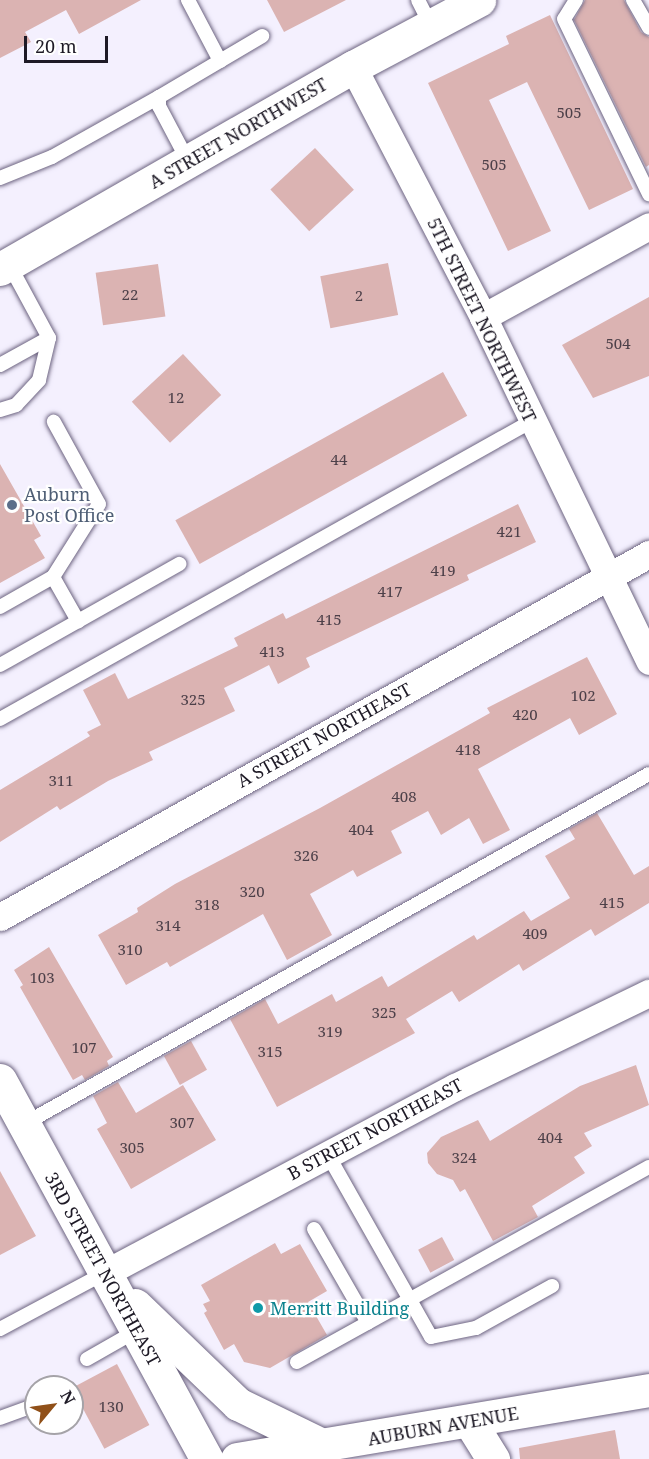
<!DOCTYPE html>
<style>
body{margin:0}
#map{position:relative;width:649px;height:1459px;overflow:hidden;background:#f4f0fe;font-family:"Noto Serif",serif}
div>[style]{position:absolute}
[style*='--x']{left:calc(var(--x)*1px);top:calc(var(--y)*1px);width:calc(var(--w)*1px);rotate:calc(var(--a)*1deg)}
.building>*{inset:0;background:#dbb3b2;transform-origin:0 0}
.roads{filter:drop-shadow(0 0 2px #6d6481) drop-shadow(0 0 2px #6d6481)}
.lane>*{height:14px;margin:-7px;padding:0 7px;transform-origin:7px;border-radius:7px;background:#fff}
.street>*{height:27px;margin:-13.5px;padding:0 13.5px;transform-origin:13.5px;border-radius:13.5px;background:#fff}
.secondary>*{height:33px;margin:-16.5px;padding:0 16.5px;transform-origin:16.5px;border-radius:16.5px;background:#fff}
.dots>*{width:16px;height:16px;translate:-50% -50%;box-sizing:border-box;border:3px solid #fff;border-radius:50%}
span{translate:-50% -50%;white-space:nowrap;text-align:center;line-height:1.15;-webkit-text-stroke:4.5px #fff;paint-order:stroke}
.number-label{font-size:15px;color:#4d4049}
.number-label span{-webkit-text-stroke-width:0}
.street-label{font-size:18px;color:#1e1a26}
.service-label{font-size:18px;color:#4e5e75}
.left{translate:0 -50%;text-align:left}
.culture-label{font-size:18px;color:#0d838f}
.north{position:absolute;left:24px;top:1375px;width:60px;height:60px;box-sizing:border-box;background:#fff;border:2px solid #a5a3a8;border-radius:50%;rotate:61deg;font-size:16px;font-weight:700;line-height:24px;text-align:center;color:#1e1a26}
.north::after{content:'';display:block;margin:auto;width:21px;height:27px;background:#905019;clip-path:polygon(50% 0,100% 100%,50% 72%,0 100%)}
.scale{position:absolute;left:24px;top:36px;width:84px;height:27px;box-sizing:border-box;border:3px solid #1e1a26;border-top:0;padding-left:8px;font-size:18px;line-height:21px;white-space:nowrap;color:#1e1a26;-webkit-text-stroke:4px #fff;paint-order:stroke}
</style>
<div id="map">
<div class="building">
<i style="clip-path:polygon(0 0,141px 0,79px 34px,66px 10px,25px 32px,31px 42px,0 58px)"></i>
<i style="clip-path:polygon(267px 0,346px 0,284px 32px)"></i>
<i style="clip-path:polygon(585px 0,624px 0,641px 32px,649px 37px,649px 165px,646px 167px,574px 20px)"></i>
<i style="clip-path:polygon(550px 15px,633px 189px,589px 210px,527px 82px,489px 100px,551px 231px,508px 251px,428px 83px,509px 44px,506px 36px)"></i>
<i style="left:315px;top:148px;width:57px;height:61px;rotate:47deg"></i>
<i style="left:388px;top:263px;width:53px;height:69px;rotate:79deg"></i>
<i style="left:158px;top:264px;width:53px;height:63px;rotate:82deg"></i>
<i style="clip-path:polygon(649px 297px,649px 376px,593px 398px,562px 345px)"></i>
<i style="left:183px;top:354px;width:56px;height:70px;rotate:47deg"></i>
<i style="left:443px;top:372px;width:50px;height:306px;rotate:61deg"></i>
<i style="clip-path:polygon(0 464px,41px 536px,34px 540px,45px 558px,0 583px)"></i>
<i style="clip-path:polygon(518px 504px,536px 542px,467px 575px,469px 580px,306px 658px,310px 667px,278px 684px,269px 665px,224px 688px,235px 711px,149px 752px,153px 760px,108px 781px,60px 810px,57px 806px,0 842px,0 790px,90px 736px,87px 732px,101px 725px,83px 690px,115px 673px,128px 699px,238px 646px,234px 638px,283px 613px,286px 619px)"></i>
<i style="clip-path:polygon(587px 657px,617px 714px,579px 735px,570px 718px,478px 769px,510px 830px,483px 844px,469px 818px,441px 835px,428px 811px,391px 831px,402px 853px,357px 877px,353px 870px,310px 894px,332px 935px,287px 960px,263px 914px,170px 967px,167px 962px,126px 985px,98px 935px,138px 912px,137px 908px,175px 884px,320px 808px,490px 713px,487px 708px)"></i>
<i style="clip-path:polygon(597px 813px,634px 875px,649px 866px,649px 903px,595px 936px,591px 929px,523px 971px,519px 964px,459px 1002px,452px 991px,406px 1019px,415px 1033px,277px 1107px,230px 1019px,265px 999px,278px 1024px,332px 994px,336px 1002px,382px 976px,388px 987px,474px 935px,477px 940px,524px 911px,531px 921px,570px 898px,545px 856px,575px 839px,569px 829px)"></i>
<i style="clip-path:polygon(49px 947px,113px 1057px,107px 1061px,109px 1066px,85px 1080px,82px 1075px,73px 1080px,20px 987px,23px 985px,14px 970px)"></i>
<i style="left:191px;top:1041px;width:33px;height:31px;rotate:61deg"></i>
<i style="clip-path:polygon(636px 1065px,649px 1105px,584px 1133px,592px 1146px,574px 1157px,585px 1173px,532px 1206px,538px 1217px,493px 1241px,465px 1189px,460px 1192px,453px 1180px,437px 1174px,428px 1163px,427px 1153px,441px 1137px,478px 1120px,490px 1141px,580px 1086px)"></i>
<i style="clip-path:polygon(118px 1082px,136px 1113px,183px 1085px,216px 1140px,131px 1189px,97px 1129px,107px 1123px,93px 1096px)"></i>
<i style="clip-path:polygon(0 1171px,36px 1236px,0 1255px)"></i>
<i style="left:442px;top:1237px;width:26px;height:27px;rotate:62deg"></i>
<i style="clip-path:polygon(275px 1243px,281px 1254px,300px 1244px,327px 1291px,308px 1302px,327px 1335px,270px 1368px,244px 1362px,234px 1344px,224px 1350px,204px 1313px,207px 1311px,203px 1304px,210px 1301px,201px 1285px)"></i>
<i style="left:117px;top:1364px;width:69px;height:51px;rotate:62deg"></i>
<i style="clip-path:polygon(615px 1430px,620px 1459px,520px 1459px,519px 1448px)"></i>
</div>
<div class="roads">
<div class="lane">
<i style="--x:188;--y:0;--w:69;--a:62.3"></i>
<i style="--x:418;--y:0;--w:28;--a:63"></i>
<i style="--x:576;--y:0;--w:22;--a:122"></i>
<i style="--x:564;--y:19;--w:195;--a:64.1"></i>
<i style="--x:633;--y:0;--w:32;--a:60"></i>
<i style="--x:188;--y:161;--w:62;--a:-117.8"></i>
<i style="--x:159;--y:106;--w:9;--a:-90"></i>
<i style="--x:159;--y:97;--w:120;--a:-30.6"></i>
<i style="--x:0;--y:178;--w:56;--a:-22"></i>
<i style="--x:52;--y:157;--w:123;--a:-29.3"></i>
<i style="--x:0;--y:365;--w:56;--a:-28.9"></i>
<i style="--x:49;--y:338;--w:84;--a:-118.4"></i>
<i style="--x:0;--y:410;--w:17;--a:-17"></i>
<i style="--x:16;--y:405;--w:34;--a:-47"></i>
<i style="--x:39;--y:380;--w:43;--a:-76.6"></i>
<i style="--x:53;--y:577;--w:86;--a:-57.8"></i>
<i style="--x:99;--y:504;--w:94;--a:-118.8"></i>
<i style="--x:0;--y:607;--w:61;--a:-29.5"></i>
<i style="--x:53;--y:577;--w:51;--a:60.4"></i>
<i style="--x:0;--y:665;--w:206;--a:-29.4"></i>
<i style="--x:0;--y:719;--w:610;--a:-29.26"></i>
<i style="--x:24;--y:1124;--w:716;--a:-29.25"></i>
<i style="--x:328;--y:1155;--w:209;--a:60.5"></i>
<i style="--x:431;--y:1337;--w:46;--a:-11.3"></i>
<i style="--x:476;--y:1328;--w:87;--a:-28.9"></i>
<i style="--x:314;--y:1229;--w:108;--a:60.1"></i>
<i style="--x:0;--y:1329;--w:119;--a:-28.1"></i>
<i style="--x:87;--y:1359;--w:56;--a:-29.7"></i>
<i style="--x:297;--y:1362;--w:402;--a:-29"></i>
<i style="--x:0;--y:1418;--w:38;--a:-20"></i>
</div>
<div class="street">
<i style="--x:353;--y:67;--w:282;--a:62.5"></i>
<i style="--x:483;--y:317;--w:382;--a:64.2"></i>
<i style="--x:483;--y:317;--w:189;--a:-28.7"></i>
<i style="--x:0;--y:917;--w:744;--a:-29.22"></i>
<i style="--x:105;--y:1273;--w:396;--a:-28"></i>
<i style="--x:455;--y:1087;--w:216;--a:-25.9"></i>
</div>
<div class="secondary">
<i style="--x:0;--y:269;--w:407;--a:-29.8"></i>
<i style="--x:353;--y:67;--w:143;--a:-28"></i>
<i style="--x:0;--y:1080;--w:432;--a:61.4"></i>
<i style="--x:135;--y:1305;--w:143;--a:43.9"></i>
<i style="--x:238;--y:1404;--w:96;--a:26"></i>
<i style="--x:470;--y:1422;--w:44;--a:58.1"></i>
<i style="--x:237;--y:1459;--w:418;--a:-9.5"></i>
</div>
</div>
<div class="dots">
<i style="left:12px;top:505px;background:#5c6f8a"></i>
<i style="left:258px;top:1308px;background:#0f9aa8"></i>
</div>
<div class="number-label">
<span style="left:569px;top:113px">505</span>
<span style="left:494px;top:165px">505</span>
<span style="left:130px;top:295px">22</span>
<span style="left:359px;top:296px">2</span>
<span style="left:618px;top:344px">504</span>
<span style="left:176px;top:398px">12</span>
<span style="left:339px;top:460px">44</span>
<span style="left:509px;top:532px">421</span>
<span style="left:443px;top:571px">419</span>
<span style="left:390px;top:592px">417</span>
<span style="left:329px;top:620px">415</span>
<span style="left:272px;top:652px">413</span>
<span style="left:583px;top:696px">102</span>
<span style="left:193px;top:700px">325</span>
<span style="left:525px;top:715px">420</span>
<span style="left:468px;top:750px">418</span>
<span style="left:61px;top:781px">311</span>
<span style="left:404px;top:797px">408</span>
<span style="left:361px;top:830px">404</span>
<span style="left:306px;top:856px">326</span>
<span style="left:252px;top:892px">320</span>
<span style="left:612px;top:903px">415</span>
<span style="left:207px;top:905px">318</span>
<span style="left:168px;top:926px">314</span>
<span style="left:535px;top:934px">409</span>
<span style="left:130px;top:950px">310</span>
<span style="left:42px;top:978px">103</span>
<span style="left:384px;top:1013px">325</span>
<span style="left:330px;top:1032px">319</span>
<span style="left:84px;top:1048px">107</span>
<span style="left:270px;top:1052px">315</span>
<span style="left:182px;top:1123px">307</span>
<span style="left:550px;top:1138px">404</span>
<span style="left:132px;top:1148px">305</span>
<span style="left:464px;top:1158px">324</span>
<span style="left:111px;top:1407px">130</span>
</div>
<div class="street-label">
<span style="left:238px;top:133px;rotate:-30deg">A STREET NORTHWEST</span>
<span style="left:482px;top:320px;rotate:64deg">5TH STREET NORTHWEST</span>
<span style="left:324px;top:735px;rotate:-29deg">A STREET NORTHEAST</span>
<span style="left:375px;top:1129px;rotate:-28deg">B STREET NORTHEAST</span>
<span style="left:103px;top:1269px;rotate:61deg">3RD STREET NORTHEAST</span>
<span style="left:443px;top:1426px;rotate:-10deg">AUBURN AVENUE</span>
</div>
<div class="service-label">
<span class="left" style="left:24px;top:505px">Auburn<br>Post Office</span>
</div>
<div class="culture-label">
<span class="left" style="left:270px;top:1308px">Merritt Building</span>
</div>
<div class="north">N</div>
<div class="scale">20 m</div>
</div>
